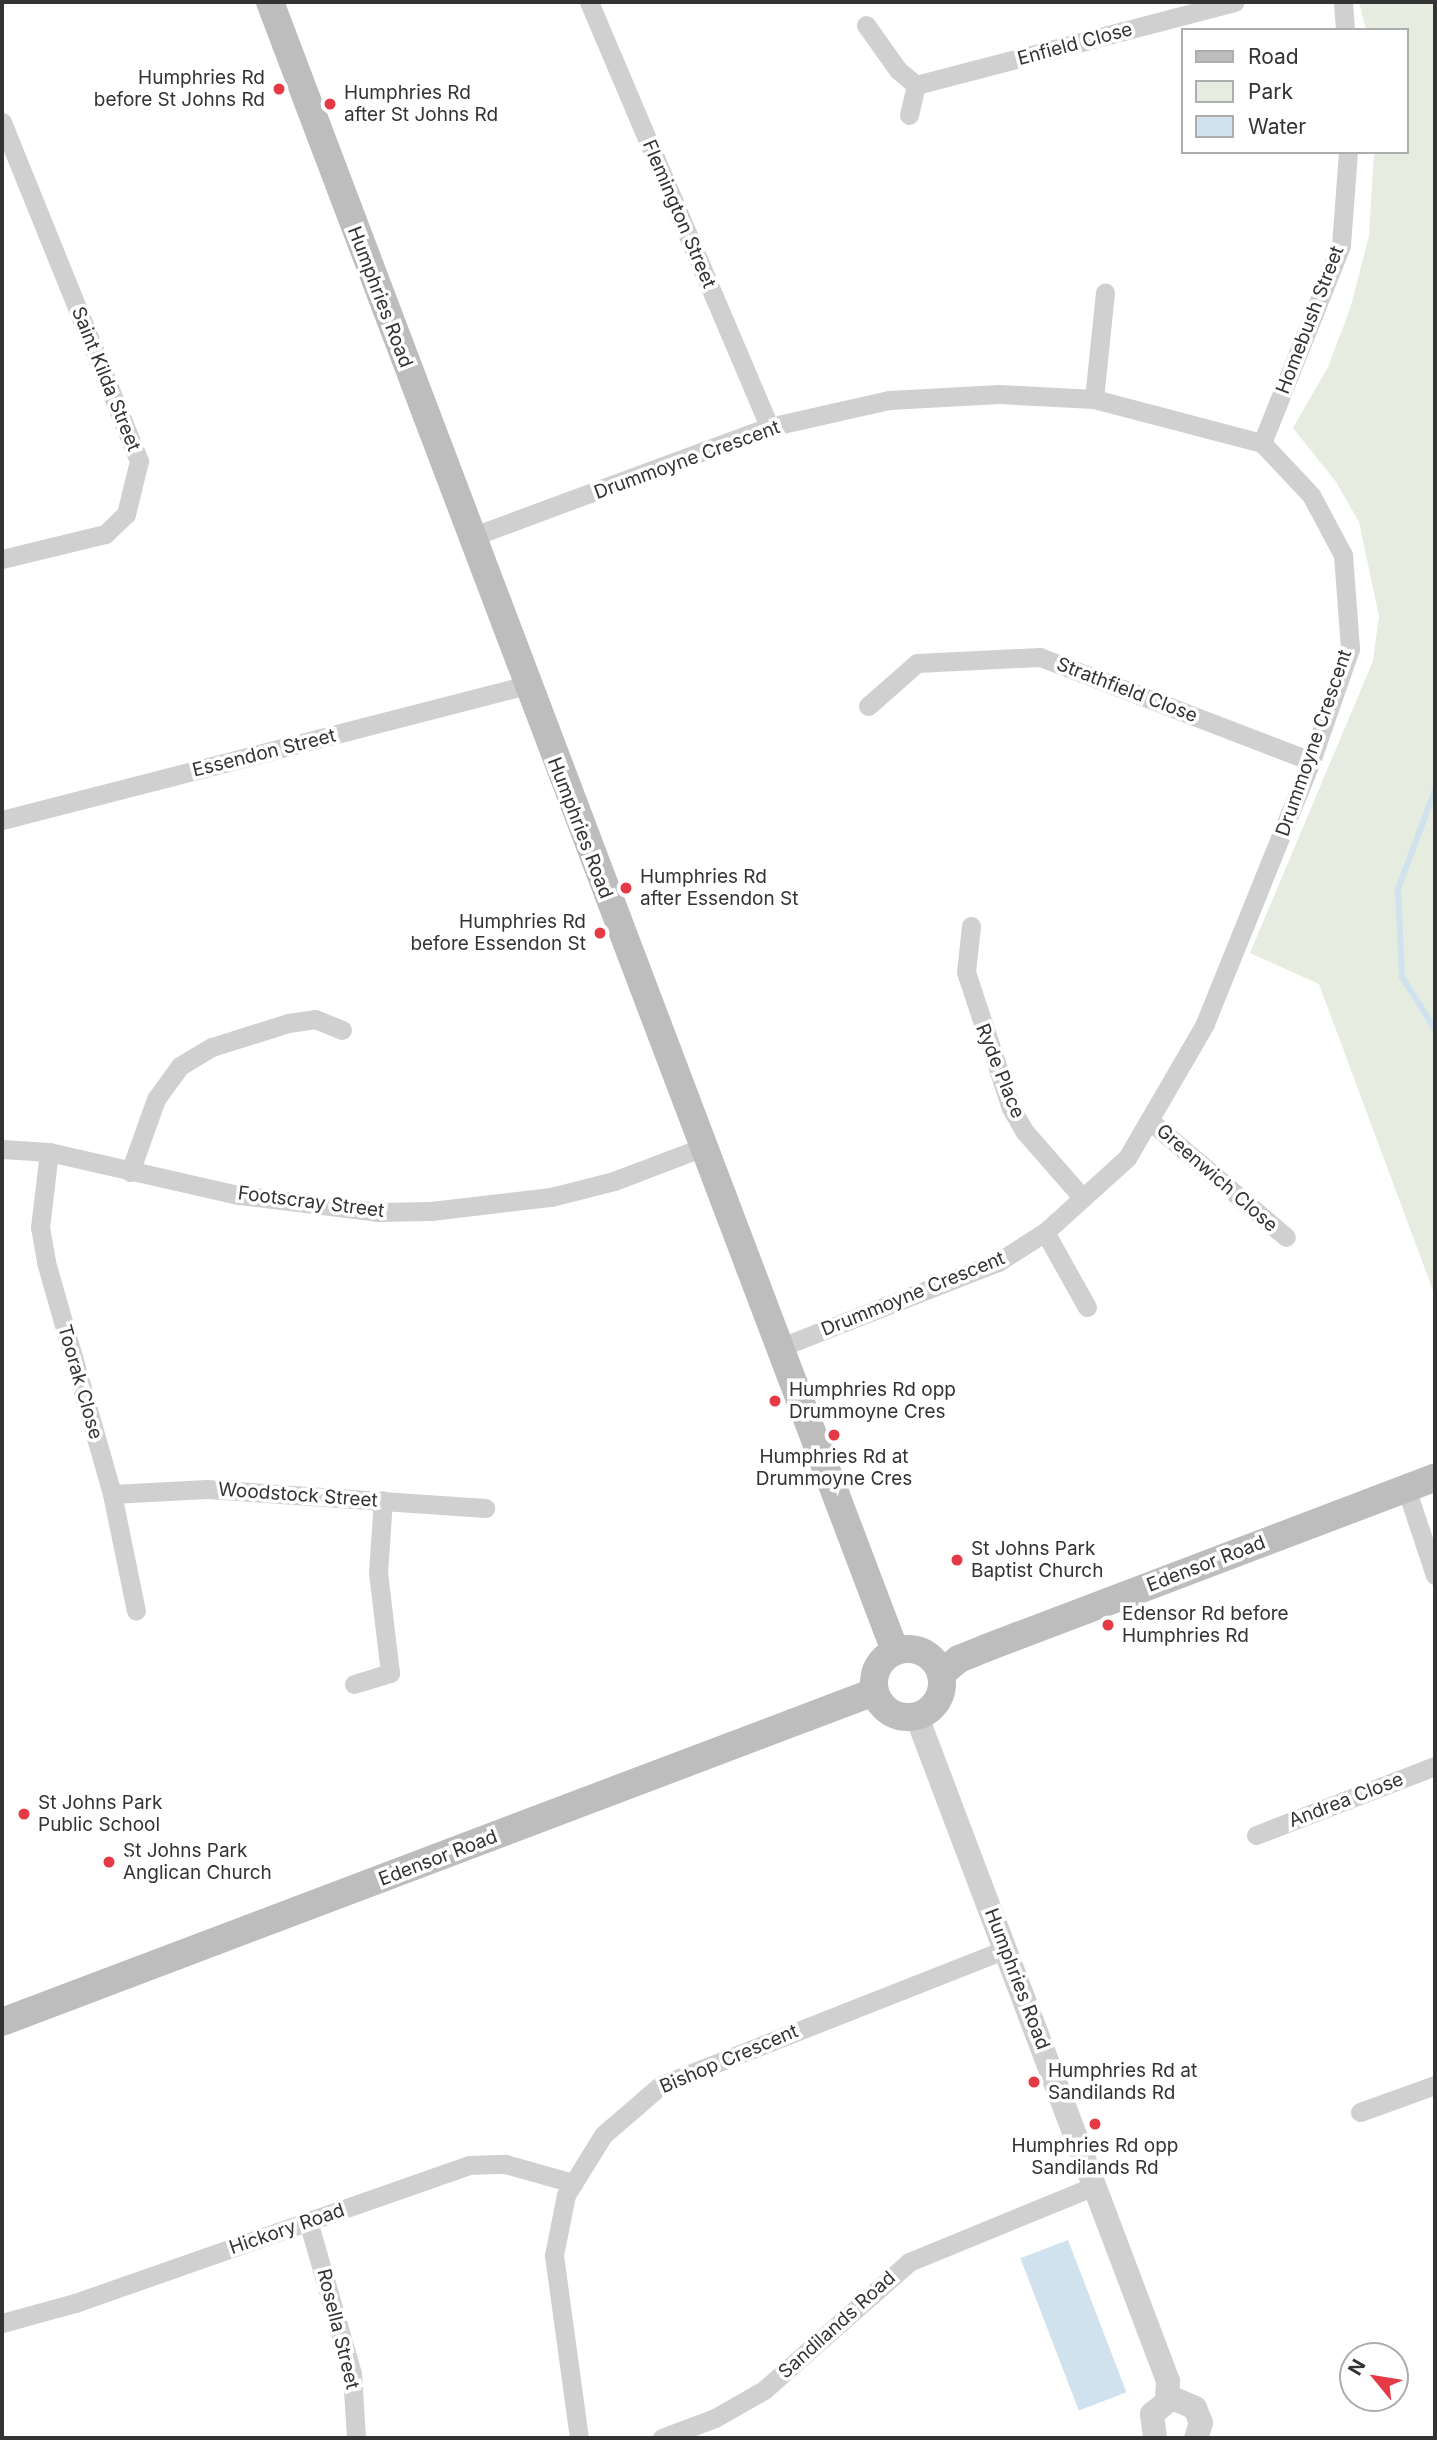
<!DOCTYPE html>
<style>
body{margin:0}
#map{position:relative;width:1437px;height:2440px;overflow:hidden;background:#fff;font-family:Inter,sans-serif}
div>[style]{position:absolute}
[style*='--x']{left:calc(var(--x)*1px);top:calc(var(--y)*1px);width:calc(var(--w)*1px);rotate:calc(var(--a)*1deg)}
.green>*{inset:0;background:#e6ecdf}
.water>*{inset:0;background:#cfe2ee;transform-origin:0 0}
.stream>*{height:6px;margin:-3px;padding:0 3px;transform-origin:3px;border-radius:3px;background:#cfe2ee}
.minor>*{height:19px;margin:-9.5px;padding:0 9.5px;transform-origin:9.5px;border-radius:9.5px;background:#d0d0d0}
.tertiary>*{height:24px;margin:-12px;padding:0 12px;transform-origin:12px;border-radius:12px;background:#d0d0d0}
.secondary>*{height:28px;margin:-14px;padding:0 14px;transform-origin:14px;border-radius:14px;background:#bdbdbd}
.secondary>.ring{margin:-14px;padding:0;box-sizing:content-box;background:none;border:28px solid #bdbdbd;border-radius:50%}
.dots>*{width:19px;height:19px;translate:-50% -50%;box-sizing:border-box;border:4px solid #fff;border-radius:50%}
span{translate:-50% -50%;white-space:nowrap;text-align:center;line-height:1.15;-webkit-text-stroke:7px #fff;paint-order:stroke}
.street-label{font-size:19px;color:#333}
.poi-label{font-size:19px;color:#333}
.right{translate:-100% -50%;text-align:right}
.left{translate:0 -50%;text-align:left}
.frame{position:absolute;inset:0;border:4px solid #333;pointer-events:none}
.legend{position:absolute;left:1181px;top:28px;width:228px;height:126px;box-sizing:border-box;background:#fff;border:2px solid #adadad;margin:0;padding:9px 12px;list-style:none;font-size:21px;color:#333}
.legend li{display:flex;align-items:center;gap:14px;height:35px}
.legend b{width:35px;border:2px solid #adadad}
.north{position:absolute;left:1339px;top:2342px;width:70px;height:70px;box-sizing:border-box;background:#fff;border:2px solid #adadad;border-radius:50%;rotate:300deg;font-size:19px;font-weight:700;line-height:28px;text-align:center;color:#333}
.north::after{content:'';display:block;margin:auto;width:24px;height:32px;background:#e63946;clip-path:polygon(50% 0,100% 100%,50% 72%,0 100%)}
</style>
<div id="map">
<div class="green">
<i style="clip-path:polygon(1359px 2px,1435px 2px,1435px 1296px,1319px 984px,1250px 953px,1373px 661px,1379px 616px,1359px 522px,1336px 482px,1293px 428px,1328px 367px,1350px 309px,1369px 236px,1374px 152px,1407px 152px,1407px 30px,1366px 30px)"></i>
</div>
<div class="water">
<i style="left:1068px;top:2240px;width:163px;height:51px;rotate:69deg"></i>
</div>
<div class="stream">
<i style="--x:1435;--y:790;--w:106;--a:110.5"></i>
<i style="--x:1398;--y:889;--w:88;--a:87.4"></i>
<i style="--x:1402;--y:977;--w:62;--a:57.6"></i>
</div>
<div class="minor">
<i style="--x:589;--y:2;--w:462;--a:67"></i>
<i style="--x:1343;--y:2;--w:28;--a:86"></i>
<i style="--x:866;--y:25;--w:55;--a:54.6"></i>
<i style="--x:898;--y:70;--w:23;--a:40"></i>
<i style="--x:916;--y:85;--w:329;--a:-14.6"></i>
<i style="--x:909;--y:115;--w:31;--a:-77"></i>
<i style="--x:2;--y:122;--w:366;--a:68"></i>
<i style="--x:139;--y:461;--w:55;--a:103.8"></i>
<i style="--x:126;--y:514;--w:29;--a:136"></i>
<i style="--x:105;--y:534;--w:106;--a:166.4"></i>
<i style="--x:1094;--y:399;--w:107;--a:-84.1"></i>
<i style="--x:1262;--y:443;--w:213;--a:-68.2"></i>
<i style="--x:1341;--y:245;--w:93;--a:-85.7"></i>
<i style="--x:471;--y:537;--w:318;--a:-20.3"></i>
<i style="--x:769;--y:427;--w:123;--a:-12.7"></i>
<i style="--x:889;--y:400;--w:110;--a:-3.1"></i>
<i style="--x:999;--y:394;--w:95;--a:3"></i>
<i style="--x:1094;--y:399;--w:174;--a:14.7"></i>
<i style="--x:1262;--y:443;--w:71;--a:46.7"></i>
<i style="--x:1311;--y:495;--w:68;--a:61.9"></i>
<i style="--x:1343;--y:555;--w:94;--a:85.7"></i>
<i style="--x:1350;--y:649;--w:119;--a:109.2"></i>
<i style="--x:1311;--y:761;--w:284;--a:112"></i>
<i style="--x:1205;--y:1024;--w:155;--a:120.2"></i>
<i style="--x:1127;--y:1158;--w:110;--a:137.9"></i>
<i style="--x:1045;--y:1232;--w:56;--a:147.4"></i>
<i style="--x:998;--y:1262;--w:235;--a:158.6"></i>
<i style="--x:868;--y:706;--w:65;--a:-41.3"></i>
<i style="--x:917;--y:663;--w:123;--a:-2.8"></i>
<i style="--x:1040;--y:657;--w:290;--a:21"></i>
<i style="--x:2;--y:820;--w:542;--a:-14.42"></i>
<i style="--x:971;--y:926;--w:46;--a:96.2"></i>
<i style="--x:966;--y:972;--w:143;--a:71.7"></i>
<i style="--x:1011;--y:1108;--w:28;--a:60"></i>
<i style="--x:1025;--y:1132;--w:85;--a:48.8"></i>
<i style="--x:1149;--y:1120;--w:180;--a:40.5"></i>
<i style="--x:2;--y:1149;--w:47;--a:3.7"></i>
<i style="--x:49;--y:1152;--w:195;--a:12.8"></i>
<i style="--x:239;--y:1195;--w:139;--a:7"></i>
<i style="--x:377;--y:1212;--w:54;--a:-1.1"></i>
<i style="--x:431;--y:1211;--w:121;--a:-6.7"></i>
<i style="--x:551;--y:1197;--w:65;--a:-14.3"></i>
<i style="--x:614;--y:1181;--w:93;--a:-20.8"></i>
<i style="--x:49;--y:1152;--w:76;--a:96.8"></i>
<i style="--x:40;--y:1227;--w:36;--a:80"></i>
<i style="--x:46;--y:1262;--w:241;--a:74.1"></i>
<i style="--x:112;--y:1494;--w:119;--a:78.4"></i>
<i style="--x:130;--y:1172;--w:77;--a:-70.4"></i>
<i style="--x:156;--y:1099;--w:41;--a:-54"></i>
<i style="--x:180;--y:1066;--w:37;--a:-31"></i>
<i style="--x:212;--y:1047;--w:80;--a:-17.5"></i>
<i style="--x:288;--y:1023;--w:27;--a:-8"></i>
<i style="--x:315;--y:1019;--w:29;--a:22"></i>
<i style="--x:1045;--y:1232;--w:86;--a:60.8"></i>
<i style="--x:1406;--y:1488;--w:92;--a:71.6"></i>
<i style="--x:112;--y:1494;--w:95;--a:-3"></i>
<i style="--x:207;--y:1489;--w:279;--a:3.9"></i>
<i style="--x:354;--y:1684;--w:38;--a:-17"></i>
<i style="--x:390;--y:1673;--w:101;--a:-96.8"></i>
<i style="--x:378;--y:1573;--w:73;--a:-86.1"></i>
<i style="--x:1256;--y:1835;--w:192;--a:-21.1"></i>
<i style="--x:1360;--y:2112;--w:80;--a:-19.8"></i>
<i style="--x:308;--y:2221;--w:158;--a:73.9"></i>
<i style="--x:352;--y:2373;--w:65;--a:86.5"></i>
<i style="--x:2;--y:2323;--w:76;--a:-15.3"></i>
<i style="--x:75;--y:2303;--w:417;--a:-19.3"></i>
<i style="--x:469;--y:2165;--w:36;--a:-2"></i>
<i style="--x:505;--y:2164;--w:71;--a:15.6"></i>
<i style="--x:579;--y:2438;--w:185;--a:-97.8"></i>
<i style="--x:554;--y:2255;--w:61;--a:-78.7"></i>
<i style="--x:566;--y:2195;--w:70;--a:-58.3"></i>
<i style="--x:603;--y:2135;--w:77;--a:-40.8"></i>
<i style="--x:661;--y:2085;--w:371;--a:-21.5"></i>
<i style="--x:662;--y:2438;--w:57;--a:-20.7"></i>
<i style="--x:715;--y:2418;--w:56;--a:-29.7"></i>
<i style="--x:764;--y:2390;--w:193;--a:-41.4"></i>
<i style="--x:909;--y:2262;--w:200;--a:-22.3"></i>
</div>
<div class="tertiary">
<i style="--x:917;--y:1717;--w:710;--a:69.29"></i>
<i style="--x:1168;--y:2381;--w:19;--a:93"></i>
<i style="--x:1155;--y:2438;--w:24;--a:-97"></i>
<i style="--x:1152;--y:2414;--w:26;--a:-39"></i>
<i style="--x:1172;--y:2398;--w:25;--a:23"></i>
<i style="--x:1195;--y:2408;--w:16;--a:68"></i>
<i style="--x:1201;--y:2423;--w:16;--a:108"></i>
</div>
<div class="secondary">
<i style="--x:270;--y:2;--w:1763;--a:69.24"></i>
<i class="ring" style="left:874px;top:1649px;width:40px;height:40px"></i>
<i style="--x:941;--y:1674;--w:23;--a:-40"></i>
<i style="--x:959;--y:1659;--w:29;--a:-22"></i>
<i style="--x:986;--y:1648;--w:480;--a:-20.8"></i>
<i style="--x:2;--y:2022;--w:932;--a:-20.73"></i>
</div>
<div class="dots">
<i style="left:279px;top:89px;background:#e63946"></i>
<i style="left:330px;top:104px;background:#e63946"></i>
<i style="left:626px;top:888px;background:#e63946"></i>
<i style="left:600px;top:933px;background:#e63946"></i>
<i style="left:775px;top:1401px;background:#e63946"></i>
<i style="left:834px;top:1435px;background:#e63946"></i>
<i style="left:957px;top:1560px;background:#e63946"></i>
<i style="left:1108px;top:1625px;background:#e63946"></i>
<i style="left:24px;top:1814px;background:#e63946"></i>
<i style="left:109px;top:1862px;background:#e63946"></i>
<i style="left:1034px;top:2082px;background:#e63946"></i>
<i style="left:1095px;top:2124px;background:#e63946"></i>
</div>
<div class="street-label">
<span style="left:1075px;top:44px;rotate:-15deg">Enfield Close</span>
<span style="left:679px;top:214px;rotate:67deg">Flemington Street</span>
<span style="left:380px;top:297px;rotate:69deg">Humphries Road</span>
<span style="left:1310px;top:320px;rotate:-69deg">Homebush Street</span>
<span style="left:106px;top:379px;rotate:68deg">Saint Kilda Street</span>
<span style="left:687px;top:460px;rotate:-20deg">Drummoyne Crescent</span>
<span style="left:1127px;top:690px;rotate:21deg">Strathfield Close</span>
<span style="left:1314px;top:743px;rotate:-71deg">Drummoyne Crescent</span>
<span style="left:264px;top:753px;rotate:-14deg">Essendon Street</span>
<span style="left:580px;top:828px;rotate:69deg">Humphries Road</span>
<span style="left:1000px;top:1071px;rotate:68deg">Ryde Place</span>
<span style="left:1217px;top:1178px;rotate:41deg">Greenwich Close</span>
<span style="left:311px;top:1202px;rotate:7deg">Footscray Street</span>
<span style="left:913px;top:1294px;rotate:-22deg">Drummoyne Crescent</span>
<span style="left:80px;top:1382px;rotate:74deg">Toorak Close</span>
<span style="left:298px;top:1495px;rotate:4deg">Woodstock Street</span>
<span style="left:1206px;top:1564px;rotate:-21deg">Edensor Road</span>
<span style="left:1346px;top:1800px;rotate:-21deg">Andrea Close</span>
<span style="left:438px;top:1858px;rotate:-21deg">Edensor Road</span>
<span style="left:1017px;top:1979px;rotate:69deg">Humphries Road</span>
<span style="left:729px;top:2059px;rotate:-23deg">Bishop Crescent</span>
<span style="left:287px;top:2229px;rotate:-19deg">Hickory Road</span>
<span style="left:837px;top:2325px;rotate:-42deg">Sandilands Road</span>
<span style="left:338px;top:2329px;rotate:76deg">Rosella Street</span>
</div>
<div class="poi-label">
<span class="right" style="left:265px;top:89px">Humphries Rd<br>before St Johns Rd</span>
<span class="left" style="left:344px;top:104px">Humphries Rd<br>after St Johns Rd</span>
<span class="left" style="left:640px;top:888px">Humphries Rd<br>after Essendon St</span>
<span class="right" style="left:586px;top:933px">Humphries Rd<br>before Essendon St</span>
<span class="left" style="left:789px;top:1401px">Humphries Rd opp<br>Drummoyne Cres</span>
<span style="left:834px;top:1468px">Humphries Rd at<br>Drummoyne Cres</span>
<span class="left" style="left:971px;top:1560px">St Johns Park<br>Baptist Church</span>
<span class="left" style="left:1122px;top:1625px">Edensor Rd before<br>Humphries Rd</span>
<span class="left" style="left:38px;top:1814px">St Johns Park<br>Public School</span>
<span class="left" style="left:123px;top:1862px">St Johns Park<br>Anglican Church</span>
<span class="left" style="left:1048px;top:2082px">Humphries Rd at<br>Sandilands Rd</span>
<span style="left:1095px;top:2157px">Humphries Rd opp<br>Sandilands Rd</span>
</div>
<div class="frame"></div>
<ul class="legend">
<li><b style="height:9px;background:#bdbdbd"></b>Road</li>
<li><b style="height:19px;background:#e6ecdf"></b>Park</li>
<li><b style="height:19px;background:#cfe2ee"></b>Water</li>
</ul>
<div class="north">N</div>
</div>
